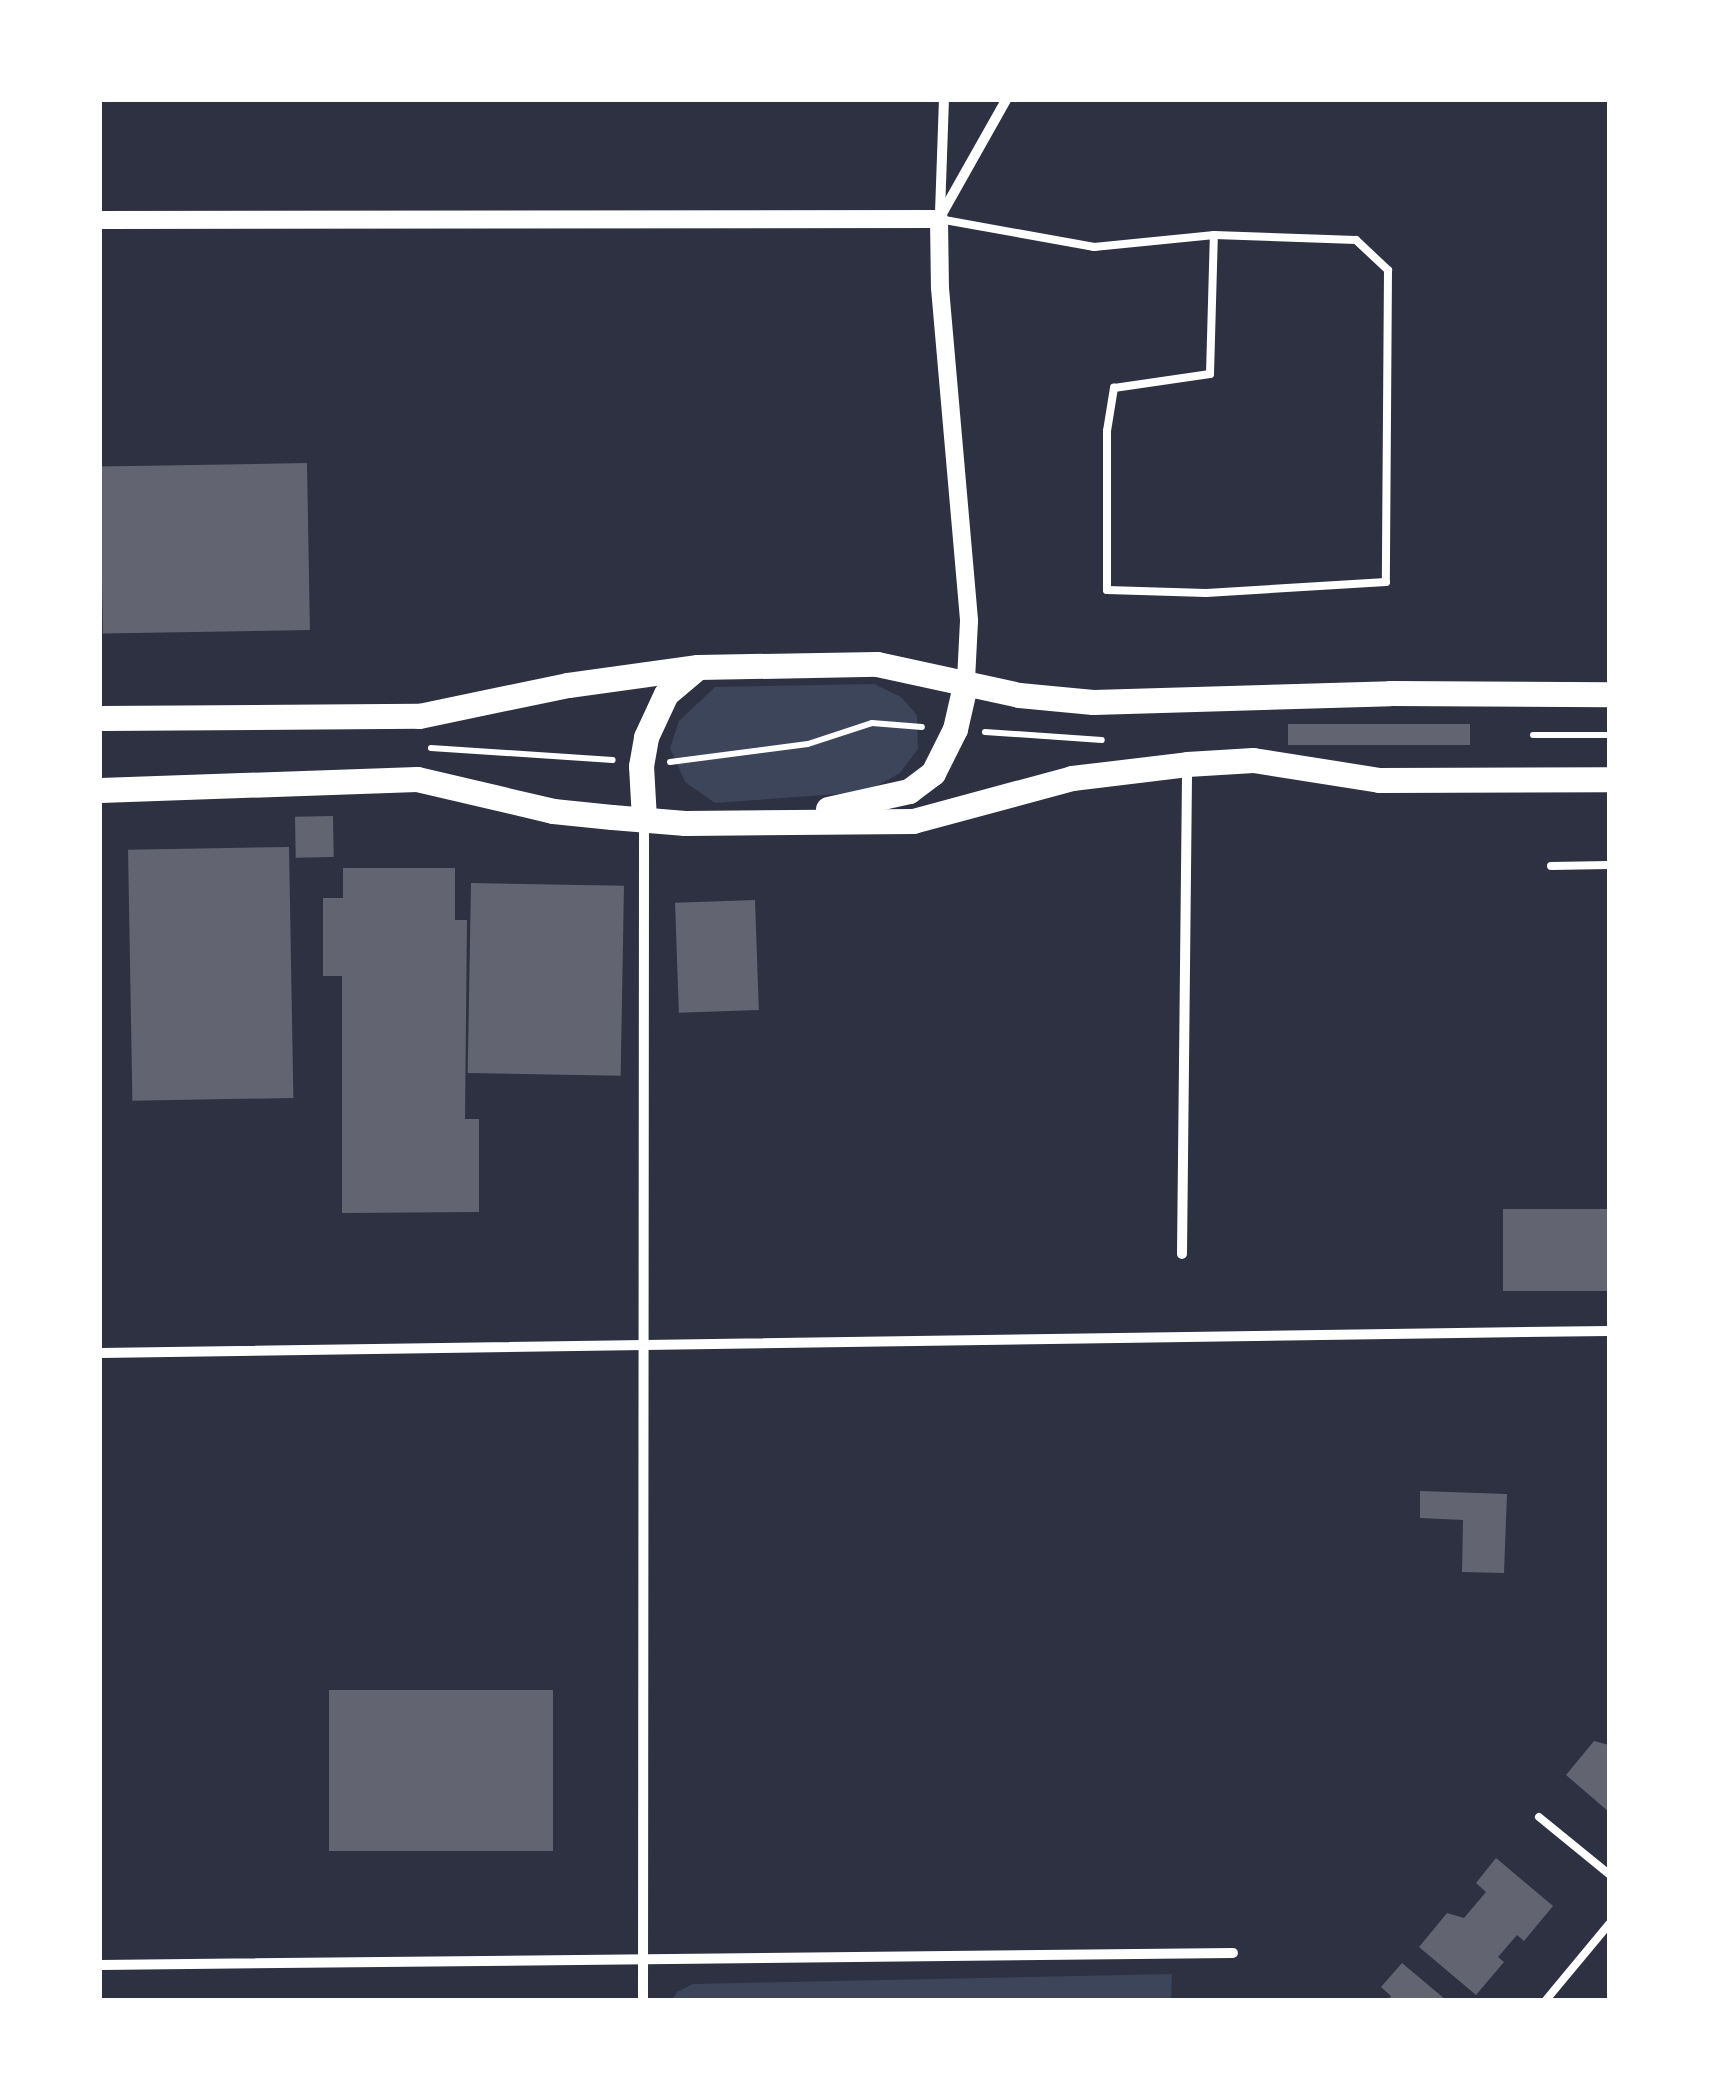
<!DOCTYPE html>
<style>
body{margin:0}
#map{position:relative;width:1709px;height:2100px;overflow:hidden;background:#2d3142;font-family:Montserrat,sans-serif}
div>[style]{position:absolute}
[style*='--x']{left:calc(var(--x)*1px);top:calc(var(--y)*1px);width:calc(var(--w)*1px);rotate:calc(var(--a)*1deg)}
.green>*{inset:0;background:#3c4559}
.building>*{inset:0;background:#626471;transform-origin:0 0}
.path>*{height:6px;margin:-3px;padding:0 3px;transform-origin:3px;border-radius:3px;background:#fff}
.service>*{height:8px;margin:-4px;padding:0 4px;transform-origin:4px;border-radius:4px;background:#fff}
.minor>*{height:10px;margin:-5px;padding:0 5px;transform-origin:5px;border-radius:5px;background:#fff}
.tertiary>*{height:18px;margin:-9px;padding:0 9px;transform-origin:9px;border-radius:9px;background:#fff}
.primary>*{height:25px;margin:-12.5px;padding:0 12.5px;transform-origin:12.5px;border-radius:12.5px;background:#fff}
span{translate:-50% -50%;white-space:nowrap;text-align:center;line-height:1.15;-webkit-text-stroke:9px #fff;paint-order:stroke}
.frame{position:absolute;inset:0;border:102px solid #fff;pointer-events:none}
</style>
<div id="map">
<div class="green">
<i style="clip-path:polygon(874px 684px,901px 697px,917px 715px,918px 749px,900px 773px,866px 792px,715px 803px,685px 782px,670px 748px,679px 721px,715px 687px)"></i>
<i style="clip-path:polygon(1172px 1974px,1171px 2000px,672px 2000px,677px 1992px,693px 1984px)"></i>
</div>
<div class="building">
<i style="left:307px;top:463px;width:167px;height:207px;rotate:89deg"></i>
<i style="left:1288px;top:724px;width:182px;height:21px"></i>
<i style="left:333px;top:816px;width:41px;height:38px;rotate:89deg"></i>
<i style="left:289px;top:847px;width:251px;height:161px;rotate:89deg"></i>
<i style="clip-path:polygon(343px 868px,455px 868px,455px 920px,467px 920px,465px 1119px,479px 1119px,479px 1212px,342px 1213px,342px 976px,323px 976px,323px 898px,343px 898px)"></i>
<i style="left:471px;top:883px;width:153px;height:190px;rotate:1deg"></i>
<i style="left:755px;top:900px;width:110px;height:80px;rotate:88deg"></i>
<i style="left:1609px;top:1209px;width:82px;height:106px;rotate:90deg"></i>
<i style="clip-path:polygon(1420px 1491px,1507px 1494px,1504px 1573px,1462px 1572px,1463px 1520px,1420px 1518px)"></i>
<i style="left:553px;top:1690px;width:161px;height:224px;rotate:90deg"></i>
<i style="clip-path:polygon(1594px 1741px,1609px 1745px,1609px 1812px,1566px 1775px)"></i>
<i style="clip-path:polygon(1496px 1858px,1553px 1906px,1524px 1941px,1517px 1935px,1498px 1957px,1504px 1962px,1476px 1995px,1419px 1947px,1447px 1913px,1464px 1918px,1486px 1892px,1476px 1883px)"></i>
<i style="clip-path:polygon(1402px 1963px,1446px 2000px,1388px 2000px,1391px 1996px,1381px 1987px)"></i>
</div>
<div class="path">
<i style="--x:985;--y:732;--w:117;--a:3.9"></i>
<i style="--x:1533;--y:735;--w:76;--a:0"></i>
<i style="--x:431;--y:748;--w:182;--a:3.8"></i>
<i style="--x:670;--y:762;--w:139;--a:-7.4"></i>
<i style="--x:808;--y:744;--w:67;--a:-18.2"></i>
<i style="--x:872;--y:723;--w:50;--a:4.6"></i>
</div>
<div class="service">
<i style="--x:939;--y:219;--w:158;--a:10.2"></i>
<i style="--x:1094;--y:247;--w:121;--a:-5.7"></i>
<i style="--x:1214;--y:235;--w:142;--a:2"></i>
<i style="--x:1356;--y:240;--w:44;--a:43.2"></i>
<i style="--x:1388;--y:270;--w:312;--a:90.4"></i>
<i style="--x:1386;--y:582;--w:180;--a:176.5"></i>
<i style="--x:1206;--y:593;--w:99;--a:-178.3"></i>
<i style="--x:1107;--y:590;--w:159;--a:-90"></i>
<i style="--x:1107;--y:431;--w:44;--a:-80.8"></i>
<i style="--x:1114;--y:388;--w:97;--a:-8.3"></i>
<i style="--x:1210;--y:374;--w:139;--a:-88.4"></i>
<i style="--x:1551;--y:866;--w:58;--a:-1"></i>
<i style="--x:1539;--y:1817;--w:90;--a:39.2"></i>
<i style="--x:1546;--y:2000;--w:99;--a:-50.3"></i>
</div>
<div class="minor">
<i style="--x:940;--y:213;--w:113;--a:-88"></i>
<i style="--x:939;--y:219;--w:137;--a:-60.6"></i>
<i style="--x:1182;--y:1254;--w:489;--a:-89.4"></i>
<i style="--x:100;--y:1353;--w:1509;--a:-0.84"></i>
<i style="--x:100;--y:1965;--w:1133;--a:-0.61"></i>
<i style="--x:643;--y:2000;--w:1179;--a:-89.95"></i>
</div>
<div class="tertiary">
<i style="--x:100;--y:220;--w:839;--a:-0.07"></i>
<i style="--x:939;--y:219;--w:69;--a:89.2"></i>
<i style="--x:940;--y:288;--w:334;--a:85"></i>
<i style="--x:969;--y:621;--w:60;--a:92.9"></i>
</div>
<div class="primary">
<i style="--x:100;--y:718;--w:319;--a:-0.4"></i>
<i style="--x:419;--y:716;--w:152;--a:-11.8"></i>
<i style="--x:568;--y:685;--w:131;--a:-7.9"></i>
<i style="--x:698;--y:667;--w:179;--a:-1"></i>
<i style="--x:877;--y:664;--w:145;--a:12.3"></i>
<i style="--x:1019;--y:695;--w:74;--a:5.4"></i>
<i style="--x:1093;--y:702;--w:297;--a:-1.7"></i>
<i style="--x:1390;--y:693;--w:219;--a:0.3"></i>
<i style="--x:100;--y:790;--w:317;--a:-2"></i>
<i style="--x:417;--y:779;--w:140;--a:13.2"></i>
<i style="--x:553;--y:811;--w:59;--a:5.8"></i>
<i style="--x:612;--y:817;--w:73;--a:4.7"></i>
<i style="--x:685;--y:823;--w:228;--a:-0.5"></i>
<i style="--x:913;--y:821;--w:165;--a:-15.1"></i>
<i style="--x:1072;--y:778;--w:116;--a:-6.9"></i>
<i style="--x:1187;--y:764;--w:66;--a:-3.5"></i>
<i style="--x:1253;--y:760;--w:128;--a:9"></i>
<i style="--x:1379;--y:780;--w:230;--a:-0.2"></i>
<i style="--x:828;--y:809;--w:83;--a:-12.5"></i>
<i style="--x:909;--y:791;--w:30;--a:-37"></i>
<i style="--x:933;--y:773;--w:49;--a:-63.4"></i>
<i style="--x:955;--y:729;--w:49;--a:-77.1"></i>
<i style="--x:644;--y:819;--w:53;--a:-93.2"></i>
<i style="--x:641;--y:766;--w:29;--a:-80"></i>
<i style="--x:646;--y:737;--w:47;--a:-65.1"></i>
<i style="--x:666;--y:694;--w:42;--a:-40.2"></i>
</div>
<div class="frame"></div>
</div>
